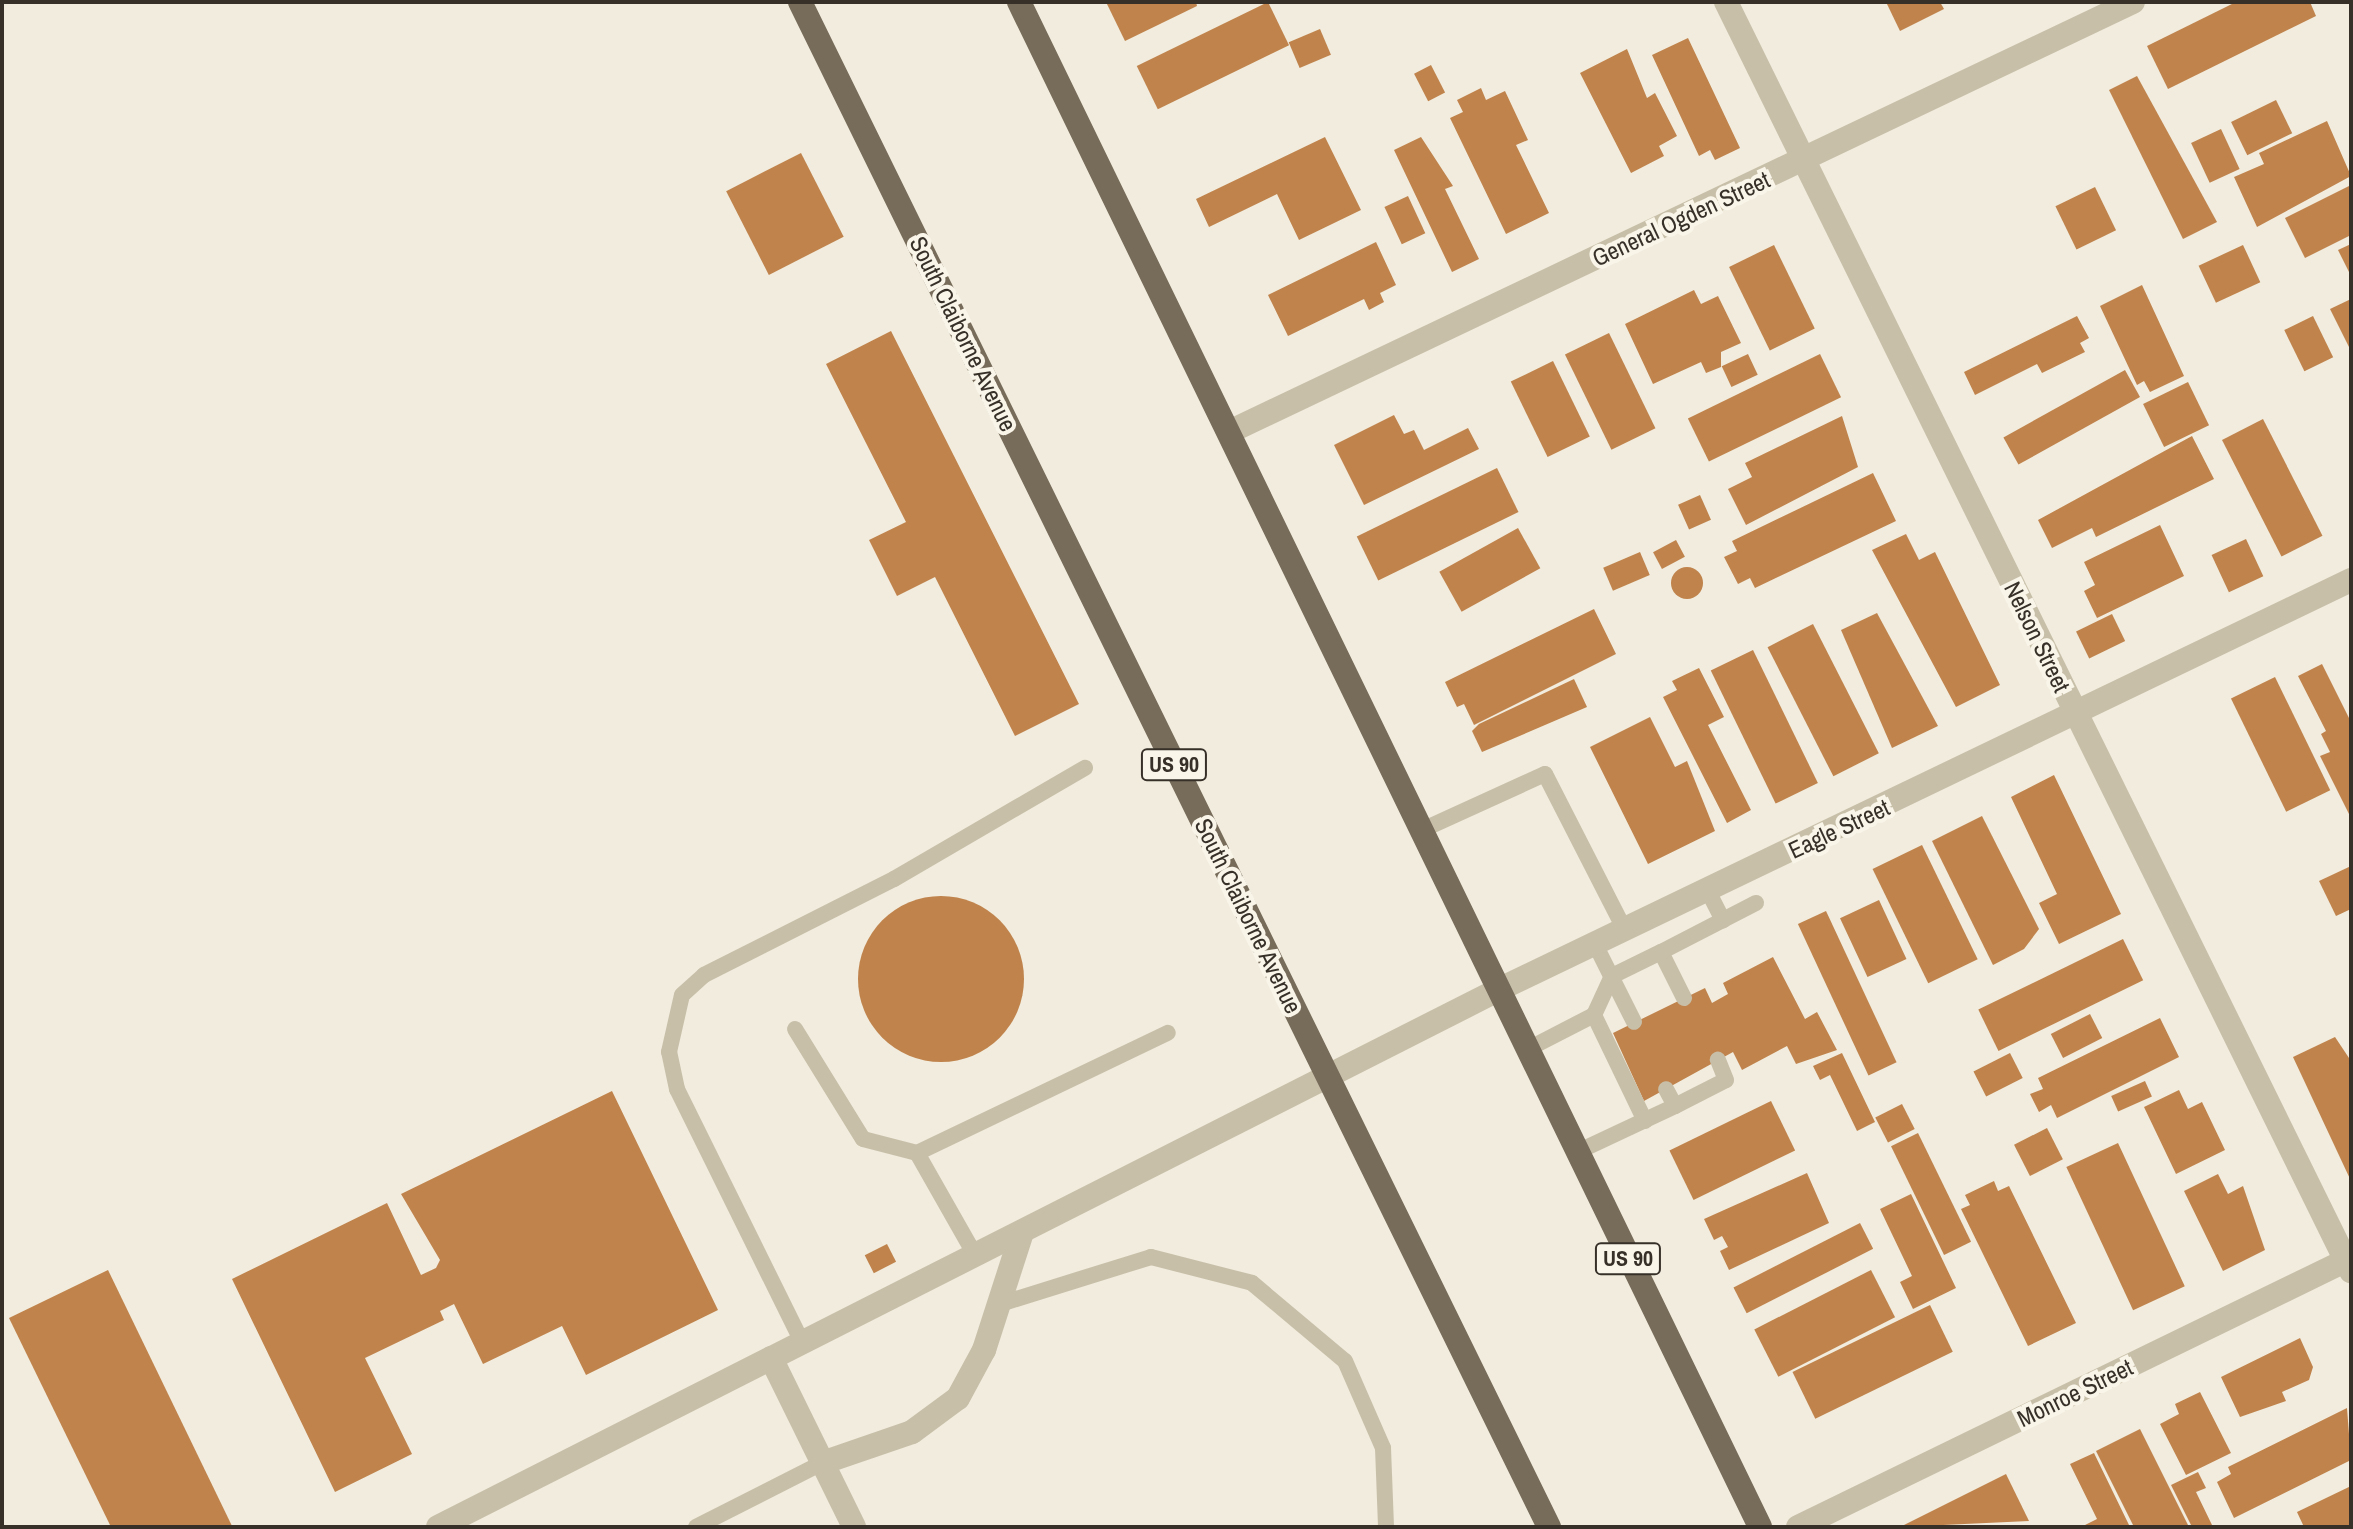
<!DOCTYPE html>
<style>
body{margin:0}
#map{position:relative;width:2353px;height:1529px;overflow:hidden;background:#f1ecdd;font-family:"Archivo Narrow",sans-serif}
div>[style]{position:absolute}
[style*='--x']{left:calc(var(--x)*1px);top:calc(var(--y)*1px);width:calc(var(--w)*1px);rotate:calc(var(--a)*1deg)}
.building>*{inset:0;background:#c0834c;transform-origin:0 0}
.round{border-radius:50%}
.lane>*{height:16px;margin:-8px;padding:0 8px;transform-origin:8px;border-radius:8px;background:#c8bfa9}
.street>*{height:24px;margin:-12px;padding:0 12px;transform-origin:12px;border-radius:12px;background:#c8bfa9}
.primary>*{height:24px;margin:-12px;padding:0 12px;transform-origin:12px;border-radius:12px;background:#776b5a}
span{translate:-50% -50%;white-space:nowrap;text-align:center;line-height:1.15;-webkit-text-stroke:8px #f9f5e9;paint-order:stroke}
.shield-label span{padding:2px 6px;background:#f9f5e9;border:2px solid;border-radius:6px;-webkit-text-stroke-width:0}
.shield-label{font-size:22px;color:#363029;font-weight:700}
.street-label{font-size:24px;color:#363029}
.frame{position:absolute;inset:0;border:4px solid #363029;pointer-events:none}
</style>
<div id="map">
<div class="building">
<i style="clip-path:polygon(1106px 2px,1196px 2px,1197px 6px,1125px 41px)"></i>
<i style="left:1268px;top:2px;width:48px;height:146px;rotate:64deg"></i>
<i style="clip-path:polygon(1886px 2px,1940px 2px,1944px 9px,1900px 31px)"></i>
<i style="clip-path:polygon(2236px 2px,2310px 2px,2316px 16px,2168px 89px,2147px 46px)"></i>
<i style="left:1320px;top:29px;width:28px;height:34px;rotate:67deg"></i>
<i style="clip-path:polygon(1688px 38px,1740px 148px,1715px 160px,1710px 150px,1699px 156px,1652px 55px)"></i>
<i style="clip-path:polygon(1627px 49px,1647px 98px,1655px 93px,1677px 136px,1659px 146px,1664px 156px,1631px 173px,1580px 73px)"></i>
<i style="left:1431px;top:65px;width:31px;height:19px;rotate:63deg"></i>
<i style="clip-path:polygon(2137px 76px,2217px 222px,2183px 239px,2109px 90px)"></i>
<i style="clip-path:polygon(1481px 88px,1486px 100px,1505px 91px,1528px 140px,1516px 145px,1549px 213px,1506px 234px,1450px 118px,1463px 112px,1457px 100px)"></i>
<i style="left:2276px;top:100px;width:37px;height:50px;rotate:64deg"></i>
<i style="clip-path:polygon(2327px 121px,2351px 176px,2257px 227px,2234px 177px,2264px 164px,2259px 153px)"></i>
<i style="left:2221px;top:129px;width:44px;height:33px;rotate:65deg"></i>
<i style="clip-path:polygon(1325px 137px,1361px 210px,1299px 240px,1277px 194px,1209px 227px,1196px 199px)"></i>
<i style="clip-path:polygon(1421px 137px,1453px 186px,1445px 189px,1479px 259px,1452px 272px,1394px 150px)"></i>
<i style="left:801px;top:153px;width:94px;height:84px;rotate:63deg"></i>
<i style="clip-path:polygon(2351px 185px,2351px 235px,2305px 258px,2285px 218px)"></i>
<i style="left:2095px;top:187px;width:48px;height:44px;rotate:64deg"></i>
<i style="left:1408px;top:196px;width:41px;height:26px;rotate:65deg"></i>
<i style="clip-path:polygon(1376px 242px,1396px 285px,1380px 293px,1384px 302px,1369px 310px,1364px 299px,1288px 336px,1268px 295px)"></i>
<i style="clip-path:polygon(2351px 244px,2351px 276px,2338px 250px)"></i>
<i style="left:1774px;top:245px;width:93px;height:50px;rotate:64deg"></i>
<i style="left:2243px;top:245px;width:41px;height:49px;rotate:65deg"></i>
<i style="clip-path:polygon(2142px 285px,2184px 376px,2150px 392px,2144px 381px,2137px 385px,2100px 306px)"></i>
<i style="clip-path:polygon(1694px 290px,1701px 304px,1718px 296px,1741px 343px,1721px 352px,1721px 367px,1706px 373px,1701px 362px,1653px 384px,1625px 324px)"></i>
<i style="clip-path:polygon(2351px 299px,2351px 351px,2330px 309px)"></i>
<i style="clip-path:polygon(2077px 316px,2089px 338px,2080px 343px,2085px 352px,2042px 373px,2037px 364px,1975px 395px,1964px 372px)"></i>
<i style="left:2313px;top:316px;width:46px;height:32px;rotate:64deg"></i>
<i style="clip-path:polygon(891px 331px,1079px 704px,1015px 736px,935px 577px,897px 596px,869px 540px,906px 522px,826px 364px)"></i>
<i style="left:1609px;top:333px;width:106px;height:49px;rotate:64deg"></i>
<i style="left:1748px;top:354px;width:23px;height:29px;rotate:65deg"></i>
<i style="left:1820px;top:354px;width:48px;height:147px;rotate:64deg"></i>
<i style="left:1553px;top:361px;width:84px;height:47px;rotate:64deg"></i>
<i style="left:2125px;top:370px;width:31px;height:139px;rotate:61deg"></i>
<i style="left:2188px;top:382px;width:48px;height:50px;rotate:64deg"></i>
<i style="clip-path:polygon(1394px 415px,1404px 434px,1414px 430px,1424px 450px,1468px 428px,1479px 449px,1364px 505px,1334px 445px)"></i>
<i style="clip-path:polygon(1842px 416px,1858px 467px,1746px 525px,1728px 489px,1752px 477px,1745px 463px)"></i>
<i style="left:2263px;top:419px;width:131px;height:46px;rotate:63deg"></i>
<i style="clip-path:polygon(2192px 436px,2214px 479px,2096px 537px,2092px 528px,2052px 548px,2038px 520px)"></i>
<i style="left:1497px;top:468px;width:49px;height:156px;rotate:64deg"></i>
<i style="clip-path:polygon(1873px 473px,1896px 521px,1755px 588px,1750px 578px,1738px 584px,1724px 557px,1737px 551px,1732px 541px)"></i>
<i style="left:1700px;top:495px;width:27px;height:24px;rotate:66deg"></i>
<i style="clip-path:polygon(2160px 525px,2184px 576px,2097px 618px,2084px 591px,2095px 585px,2084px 562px)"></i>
<i style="left:1518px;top:528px;width:46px;height:90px;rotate:61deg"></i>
<i style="clip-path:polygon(1906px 534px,1919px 560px,1935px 552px,2000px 685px,1956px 707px,1872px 550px)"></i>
<i style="left:2246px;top:539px;width:41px;height:38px;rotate:65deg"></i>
<i style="left:1676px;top:540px;width:19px;height:26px;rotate:62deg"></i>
<i style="left:1640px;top:552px;width:25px;height:40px;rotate:67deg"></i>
<i class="round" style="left:1671px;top:567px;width:32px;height:32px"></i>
<i style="clip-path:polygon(1594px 609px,1616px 654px,1474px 725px,1464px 704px,1457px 707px,1445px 682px)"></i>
<i style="clip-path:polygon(1877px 613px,1938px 726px,1892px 748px,1841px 630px)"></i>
<i style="left:2112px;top:614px;width:30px;height:40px;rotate:64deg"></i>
<i style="left:1813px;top:624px;width:145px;height:51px;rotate:63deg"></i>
<i style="left:1753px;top:650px;width:148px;height:47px;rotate:64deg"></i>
<i style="clip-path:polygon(2322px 664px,2351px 722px,2351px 818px,2320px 756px,2330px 752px,2321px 734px,2326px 731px,2298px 676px)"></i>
<i style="clip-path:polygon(1699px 668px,1724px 717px,1708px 725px,1751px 810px,1727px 823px,1663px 697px,1677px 690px,1672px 681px)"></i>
<i style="left:2275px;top:677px;width:126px;height:49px;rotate:64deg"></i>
<i style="clip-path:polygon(1574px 679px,1587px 707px,1482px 752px,1472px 731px,1479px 724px)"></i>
<i style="clip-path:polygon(1650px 717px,1675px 767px,1687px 761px,1715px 831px,1648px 864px,1590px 747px)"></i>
<i style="clip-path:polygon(2054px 775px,2121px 914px,2059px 944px,2039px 903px,2057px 894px,2011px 797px)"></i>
<i style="clip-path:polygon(1982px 816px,2039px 929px,2024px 949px,1993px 965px,1932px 841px)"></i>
<i style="left:1922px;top:845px;width:127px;height:55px;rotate:64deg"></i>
<i style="clip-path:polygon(2351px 866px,2351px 909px,2336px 916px,2319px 881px)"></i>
<i class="round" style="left:858px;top:896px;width:166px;height:166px"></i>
<i style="left:1879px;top:900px;width:65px;height:43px;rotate:65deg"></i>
<i style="left:1826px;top:911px;width:167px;height:31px;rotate:65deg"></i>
<i style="left:2123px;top:939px;width:46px;height:161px;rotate:64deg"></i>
<i style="clip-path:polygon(1773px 957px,1805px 1019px,1817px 1012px,1837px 1050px,1796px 1064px,1787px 1046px,1742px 1070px,1733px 1052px,1644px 1101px,1613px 1033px,1705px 988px,1712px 1003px,1728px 994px,1723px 983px)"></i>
<i style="left:2090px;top:1014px;width:27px;height:44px;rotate:63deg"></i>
<i style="clip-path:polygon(2160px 1018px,2179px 1057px,2057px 1118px,2051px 1105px,2039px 1112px,2030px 1094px,2043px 1089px,2038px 1078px)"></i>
<i style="clip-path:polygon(2335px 1037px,2351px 1061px,2351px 1181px,2293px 1057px)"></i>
<i style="clip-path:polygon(1842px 1053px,1875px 1122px,1857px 1131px,1830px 1075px,1820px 1080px,1813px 1066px)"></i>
<i style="left:2010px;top:1053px;width:28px;height:41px;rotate:63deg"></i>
<i style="left:2145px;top:1081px;width:17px;height:37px;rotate:66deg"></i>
<i style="clip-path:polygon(2179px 1090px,2188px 1109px,2202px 1102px,2225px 1150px,2176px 1174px,2144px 1107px)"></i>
<i style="clip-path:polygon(612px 1091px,718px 1310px,586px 1375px,562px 1326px,483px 1364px,454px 1304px,440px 1311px,444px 1320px,365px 1358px,412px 1454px,335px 1492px,232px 1279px,387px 1203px,421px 1275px,436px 1268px,440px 1260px,401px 1194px)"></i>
<i style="left:1771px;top:1101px;width:55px;height:113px;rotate:64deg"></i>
<i style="left:1902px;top:1104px;width:28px;height:30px;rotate:63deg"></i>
<i style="left:2047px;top:1128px;width:35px;height:37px;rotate:63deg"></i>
<i style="left:1918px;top:1133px;width:121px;height:30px;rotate:64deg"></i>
<i style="left:2118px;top:1143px;width:158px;height:57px;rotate:65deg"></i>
<i style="clip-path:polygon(1807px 1173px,1829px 1223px,1729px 1270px,1720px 1251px,1728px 1247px,1722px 1236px,1714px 1240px,1704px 1219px)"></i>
<i style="clip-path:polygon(2218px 1174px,2228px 1194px,2243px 1186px,2265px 1250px,2223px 1271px,2184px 1191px)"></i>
<i style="clip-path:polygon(1994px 1181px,1998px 1191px,2009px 1186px,2076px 1323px,2028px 1346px,1961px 1209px,1970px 1205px,1965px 1195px)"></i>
<i style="clip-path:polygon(1911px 1194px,1956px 1288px,1913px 1309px,1900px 1282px,1912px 1276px,1880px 1209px)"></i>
<i style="left:1860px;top:1223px;width:29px;height:142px;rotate:63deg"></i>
<i style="left:887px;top:1244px;width:20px;height:25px;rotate:63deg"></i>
<i style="clip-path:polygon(108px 1270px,232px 1526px,230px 1527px,111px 1527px,9px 1318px)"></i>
<i style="left:1871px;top:1270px;width:53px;height:131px;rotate:63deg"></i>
<i style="left:1930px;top:1305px;width:52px;height:153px;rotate:64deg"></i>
<i style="clip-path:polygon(2300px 1338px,2313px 1367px,2309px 1380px,2282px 1392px,2286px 1401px,2240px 1417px,2221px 1377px)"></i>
<i style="clip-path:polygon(2200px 1392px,2231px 1453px,2186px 1475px,2160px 1424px,2179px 1414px,2175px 1404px)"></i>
<i style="clip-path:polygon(2347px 1408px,2351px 1460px,2234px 1518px,2217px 1482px,2231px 1474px,2228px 1467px)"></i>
<i style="clip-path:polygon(2140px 1429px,2189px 1527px,2134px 1527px,2096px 1451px)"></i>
<i style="clip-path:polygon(2094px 1453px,2130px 1527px,2081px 1527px,2097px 1519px,2070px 1464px)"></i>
<i style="clip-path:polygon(2198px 1472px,2206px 1488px,2196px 1492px,2213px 1527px,2192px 1527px,2171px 1485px)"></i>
<i style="clip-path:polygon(2006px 1474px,2029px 1521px,1900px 1527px)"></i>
<i style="clip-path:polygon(2351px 1486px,2351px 1527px,2304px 1527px,2297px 1512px)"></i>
</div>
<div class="lane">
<i style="--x:1422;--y:830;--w:135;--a:-24.5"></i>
<i style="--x:1545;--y:774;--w:175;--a:62.9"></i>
<i style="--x:1708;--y:891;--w:33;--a:63"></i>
<i style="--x:1595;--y:944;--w:87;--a:63.4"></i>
<i style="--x:1684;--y:998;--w:51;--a:-116.6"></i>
<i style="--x:1661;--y:952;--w:107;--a:-27.3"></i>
<i style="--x:795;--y:1029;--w:129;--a:58.3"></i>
<i style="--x:863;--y:1139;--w:56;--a:14.5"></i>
<i style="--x:1528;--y:1049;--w:74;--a:-27.3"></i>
<i style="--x:1675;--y:1106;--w:57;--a:-27"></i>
<i style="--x:1726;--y:1080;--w:22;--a:-112"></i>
<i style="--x:1645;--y:1121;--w:118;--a:-115.7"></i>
<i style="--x:1594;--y:1015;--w:43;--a:-65.2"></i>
<i style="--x:1612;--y:976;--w:55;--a:-26.1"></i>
<i style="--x:1575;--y:1153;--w:110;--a:-25.2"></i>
<i style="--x:1675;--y:1106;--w:19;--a:-118"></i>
<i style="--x:975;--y:1255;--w:117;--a:-119.6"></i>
<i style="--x:917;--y:1153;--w:278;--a:-25.6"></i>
<i style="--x:1000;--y:1304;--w:158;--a:-17.3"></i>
<i style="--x:1151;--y:1257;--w:104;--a:14.4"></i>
<i style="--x:1252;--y:1283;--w:121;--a:40"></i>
<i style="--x:1345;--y:1361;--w:95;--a:66.4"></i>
<i style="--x:1383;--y:1448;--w:79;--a:87.8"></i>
<i style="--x:802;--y:1342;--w:282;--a:-116.3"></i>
<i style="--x:677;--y:1089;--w:38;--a:-102"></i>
<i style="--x:669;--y:1052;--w:58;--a:-77.2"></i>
<i style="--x:682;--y:995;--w:30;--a:-42"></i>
<i style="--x:704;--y:975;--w:213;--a:-26.8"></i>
<i style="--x:894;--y:879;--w:221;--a:-30.2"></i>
<i style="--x:696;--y:1527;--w:141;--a:-26.9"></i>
</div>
<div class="street">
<i style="--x:1726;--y:2;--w:1415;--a:63.78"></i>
<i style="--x:1229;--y:432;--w:1001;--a:-25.44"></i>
<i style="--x:771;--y:1358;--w:188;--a:63.8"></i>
<i style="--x:822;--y:1463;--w:95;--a:-19"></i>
<i style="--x:912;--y:1432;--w:57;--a:-36.5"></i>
<i style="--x:958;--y:1398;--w:55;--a:-61.6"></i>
<i style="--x:984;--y:1350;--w:124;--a:-72.1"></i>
<i style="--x:438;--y:1527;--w:1190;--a:-26.87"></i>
<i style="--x:1500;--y:989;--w:944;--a:-25.67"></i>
<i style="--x:1798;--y:1527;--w:615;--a:-25.94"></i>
</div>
<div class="primary">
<i style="--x:800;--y:2;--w:1699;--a:63.84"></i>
<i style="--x:1019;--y:2;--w:1695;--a:64.08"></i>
</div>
<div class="shield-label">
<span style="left:1174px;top:765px">US 90</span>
<span style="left:1628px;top:1259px">US 90</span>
</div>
<div class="street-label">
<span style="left:1681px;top:219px;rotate:-25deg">General Ogden Street</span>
<span style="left:963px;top:334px;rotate:64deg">South Claiborne Avenue</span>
<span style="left:2037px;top:637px;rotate:64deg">Nelson Street</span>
<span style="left:1839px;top:829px;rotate:-25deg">Eagle Street</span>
<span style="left:1248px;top:916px;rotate:64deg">South Claiborne Avenue</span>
<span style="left:2075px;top:1393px;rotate:-26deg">Monroe Street</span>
</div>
<div class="frame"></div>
</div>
